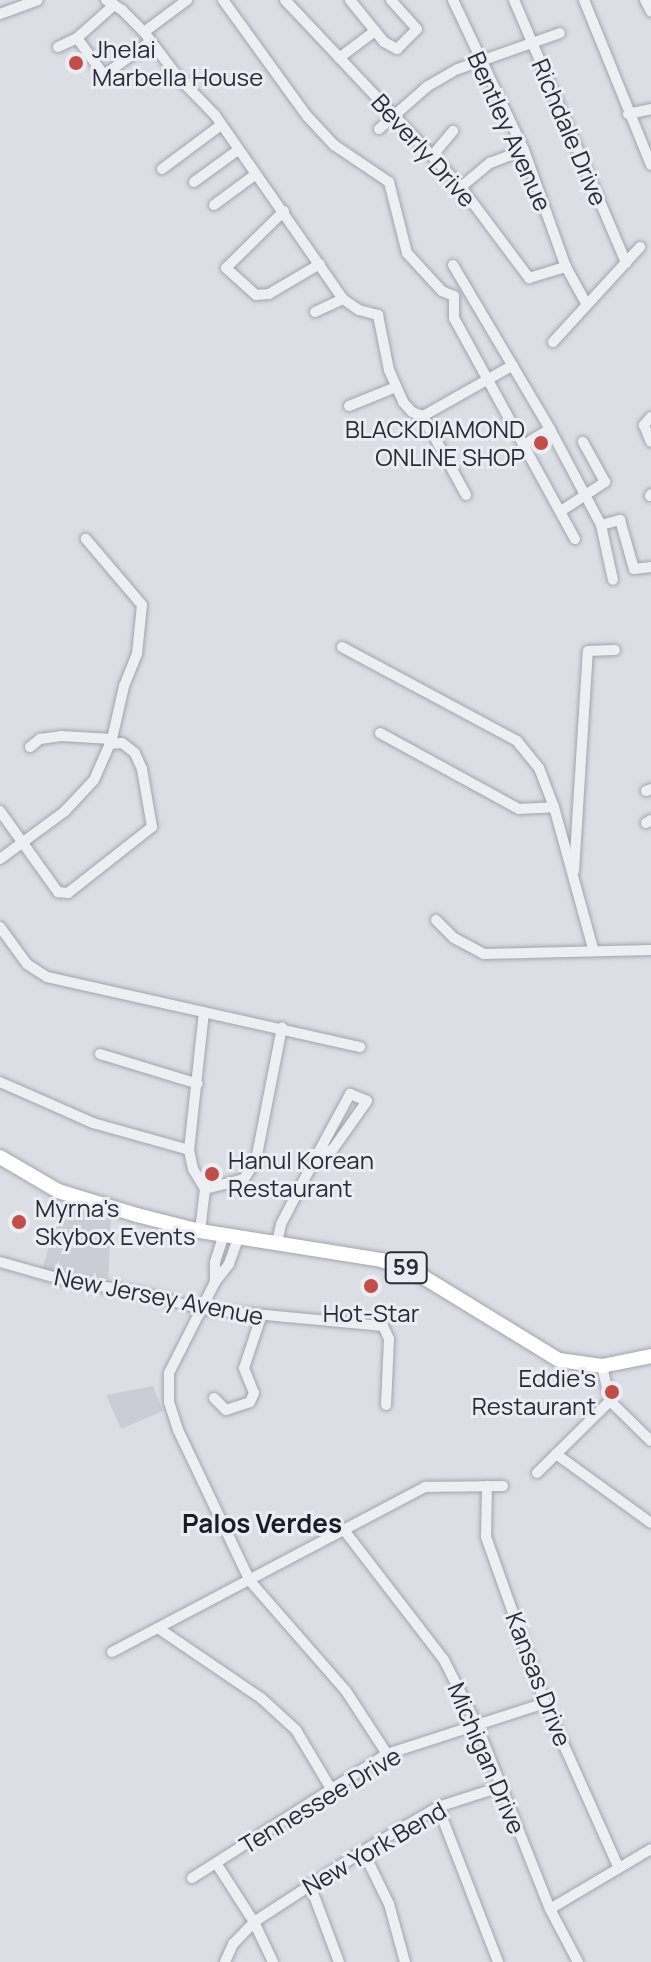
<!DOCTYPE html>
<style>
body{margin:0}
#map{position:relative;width:651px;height:1962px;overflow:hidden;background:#dcdee5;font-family:Manrope,sans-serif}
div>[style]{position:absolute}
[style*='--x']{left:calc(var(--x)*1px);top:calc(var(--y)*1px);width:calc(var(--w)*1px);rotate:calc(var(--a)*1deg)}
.built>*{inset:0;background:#cacdd6}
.roads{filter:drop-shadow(0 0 2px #a2a5ae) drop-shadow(0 0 2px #a2a5ae)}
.minor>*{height:10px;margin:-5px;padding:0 5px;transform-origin:5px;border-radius:5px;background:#eeeff4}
.major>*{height:14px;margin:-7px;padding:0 7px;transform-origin:7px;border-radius:7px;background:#fff}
.dots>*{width:22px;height:22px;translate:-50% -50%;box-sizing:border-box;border:4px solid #ebedf3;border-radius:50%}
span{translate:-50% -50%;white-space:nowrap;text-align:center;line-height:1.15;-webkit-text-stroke:6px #ebedf3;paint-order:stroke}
.shield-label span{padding:2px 6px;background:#ebedf3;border:2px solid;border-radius:6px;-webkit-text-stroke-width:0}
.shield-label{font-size:22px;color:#272b3a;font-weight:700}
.poi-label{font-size:24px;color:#272b3a}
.left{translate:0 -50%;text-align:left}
.right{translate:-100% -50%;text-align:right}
.street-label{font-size:24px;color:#272b3a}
.neighbourhood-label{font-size:26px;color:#1a1c2a;font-weight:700}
</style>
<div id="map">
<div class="built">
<i style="clip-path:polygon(60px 1206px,111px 1217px,108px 1285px,42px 1271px)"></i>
<i style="clip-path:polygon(153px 1386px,163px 1411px,121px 1429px,106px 1395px)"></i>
</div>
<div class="roads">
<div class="minor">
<i style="--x:106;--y:0;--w:19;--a:32"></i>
<i style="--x:122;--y:10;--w:31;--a:45"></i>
<i style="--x:144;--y:32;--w:56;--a:52.9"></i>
<i style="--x:178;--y:77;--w:53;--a:45.8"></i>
<i style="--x:215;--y:115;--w:224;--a:55.2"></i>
<i style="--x:343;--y:299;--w:19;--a:35"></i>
<i style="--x:359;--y:310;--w:20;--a:15"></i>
<i style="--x:378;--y:315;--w:56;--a:78.7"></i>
<i style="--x:389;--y:370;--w:35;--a:66"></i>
<i style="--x:403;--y:402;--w:13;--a:48"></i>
<i style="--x:412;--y:412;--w:12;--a:20"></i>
<i style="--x:423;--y:416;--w:103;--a:-29.5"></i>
<i style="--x:223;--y:0;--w:143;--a:54.1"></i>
<i style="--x:307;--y:116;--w:40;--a:47"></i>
<i style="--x:334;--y:145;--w:66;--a:33.9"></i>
<i style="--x:389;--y:182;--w:73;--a:75.8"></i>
<i style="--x:407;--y:253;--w:52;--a:47.4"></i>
<i style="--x:442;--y:291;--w:13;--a:23"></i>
<i style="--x:454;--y:296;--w:22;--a:90"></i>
<i style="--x:454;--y:318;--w:252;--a:61.3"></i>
<i style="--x:285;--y:0;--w:257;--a:46.7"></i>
<i style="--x:461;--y:187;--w:114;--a:53.2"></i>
<i style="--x:529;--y:278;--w:39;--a:-17"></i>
<i style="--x:350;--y:0;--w:54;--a:51"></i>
<i style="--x:384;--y:42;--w:15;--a:28"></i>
<i style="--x:397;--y:49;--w:28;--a:-45"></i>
<i style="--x:417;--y:29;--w:39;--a:-132"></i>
<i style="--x:453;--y:0;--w:166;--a:64.7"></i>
<i style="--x:524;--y:150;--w:124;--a:70.3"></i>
<i style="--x:566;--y:267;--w:43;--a:61.1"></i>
<i style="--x:514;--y:0;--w:286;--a:66.9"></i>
<i style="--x:584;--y:0;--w:178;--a:67.9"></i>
<i style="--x:645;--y:0;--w:13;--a:63"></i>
<i style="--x:0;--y:14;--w:40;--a:-20.2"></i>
<i style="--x:144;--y:32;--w:54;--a:-36.7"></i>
<i style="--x:77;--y:38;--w:46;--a:53.9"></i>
<i style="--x:104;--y:75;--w:58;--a:-35.9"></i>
<i style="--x:58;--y:47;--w:21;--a:-25"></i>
<i style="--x:77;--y:38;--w:50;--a:-41.7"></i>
<i style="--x:339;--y:58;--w:45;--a:-36.9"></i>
<i style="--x:628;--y:114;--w:24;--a:-12"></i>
<i style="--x:379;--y:129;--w:65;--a:-41.3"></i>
<i style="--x:428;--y:86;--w:34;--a:-30"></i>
<i style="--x:458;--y:69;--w:108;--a:-19.4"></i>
<i style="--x:432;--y:156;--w:33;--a:-50"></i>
<i style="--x:162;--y:169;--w:74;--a:-36.7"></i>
<i style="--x:194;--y:182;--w:54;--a:-36"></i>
<i style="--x:461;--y:187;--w:38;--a:-40"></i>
<i style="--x:490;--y:163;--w:36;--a:-21"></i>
<i style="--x:214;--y:205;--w:52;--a:-36.4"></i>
<i style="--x:284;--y:211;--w:81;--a:135.5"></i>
<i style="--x:226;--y:268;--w:40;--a:42"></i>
<i style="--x:256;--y:295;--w:13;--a:-4"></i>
<i style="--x:269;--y:294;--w:59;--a:-30.5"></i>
<i style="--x:453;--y:265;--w:191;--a:59.4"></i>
<i style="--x:550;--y:429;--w:29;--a:149"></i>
<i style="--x:315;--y:312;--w:31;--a:-25"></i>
<i style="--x:553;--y:342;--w:129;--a:-47.5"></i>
<i style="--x:349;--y:406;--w:51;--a:-22"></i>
<i style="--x:423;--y:416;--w:90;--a:61.4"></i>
<i style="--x:651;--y:417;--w:11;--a:131"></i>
<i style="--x:644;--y:425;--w:18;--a:68"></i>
<i style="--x:550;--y:429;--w:109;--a:62"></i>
<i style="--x:601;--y:525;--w:56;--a:77.7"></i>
<i style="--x:650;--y:496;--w:2;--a:-63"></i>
<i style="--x:561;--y:511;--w:53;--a:-33.4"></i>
<i style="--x:605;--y:482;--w:46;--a:-118.8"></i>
<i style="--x:601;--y:525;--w:20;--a:-15"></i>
<i style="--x:620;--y:520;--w:51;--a:74.1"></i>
<i style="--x:634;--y:569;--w:17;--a:-7"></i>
<i style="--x:342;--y:647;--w:199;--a:28.2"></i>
<i style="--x:517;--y:741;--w:35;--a:51"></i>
<i style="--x:539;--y:768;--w:42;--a:69"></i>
<i style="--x:554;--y:807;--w:147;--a:74.6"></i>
<i style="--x:380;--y:733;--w:158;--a:28.7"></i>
<i style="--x:519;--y:809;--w:35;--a:-3"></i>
<i style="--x:30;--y:747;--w:13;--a:-39"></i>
<i style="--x:40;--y:739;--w:21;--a:-8"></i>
<i style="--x:61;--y:736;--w:51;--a:3.4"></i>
<i style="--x:646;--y:791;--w:5;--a:-22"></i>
<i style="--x:0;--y:811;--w:100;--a:54.4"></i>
<i style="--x:58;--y:892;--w:10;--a:6"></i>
<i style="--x:68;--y:893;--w:107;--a:-38.2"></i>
<i style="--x:152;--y:827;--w:59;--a:-99.8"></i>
<i style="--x:142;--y:769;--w:17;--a:-114"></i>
<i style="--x:135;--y:753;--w:16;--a:-142"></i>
<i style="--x:122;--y:743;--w:13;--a:176"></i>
<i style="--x:646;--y:823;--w:6;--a:-31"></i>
<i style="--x:0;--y:859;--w:81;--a:-36.4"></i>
<i style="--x:65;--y:811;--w:42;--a:-46.9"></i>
<i style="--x:94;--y:780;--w:45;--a:-66.3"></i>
<i style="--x:112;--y:739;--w:54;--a:-77.2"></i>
<i style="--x:124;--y:686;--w:35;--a:-68"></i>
<i style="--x:137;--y:654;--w:49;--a:-84.2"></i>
<i style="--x:142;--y:605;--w:87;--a:-130.3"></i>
<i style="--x:574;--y:871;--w:220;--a:-86.4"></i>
<i style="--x:588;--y:651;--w:27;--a:-2"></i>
<i style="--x:436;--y:920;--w:25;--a:45"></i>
<i style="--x:454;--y:938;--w:34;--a:28"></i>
<i style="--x:484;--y:954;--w:167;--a:-1.4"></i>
<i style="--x:0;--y:927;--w:46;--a:53.9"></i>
<i style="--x:27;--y:964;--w:24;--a:33"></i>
<i style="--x:47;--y:977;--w:321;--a:12.6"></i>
<i style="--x:100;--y:1054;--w:102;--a:17"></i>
<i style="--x:0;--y:1082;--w:102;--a:23.8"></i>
<i style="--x:93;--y:1123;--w:100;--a:15.7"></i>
<i style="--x:205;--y:1189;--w:40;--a:-14.4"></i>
<i style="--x:244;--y:1179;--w:22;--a:-58"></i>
<i style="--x:256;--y:1160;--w:135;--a:-78.9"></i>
<i style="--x:200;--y:1231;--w:42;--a:-83.2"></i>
<i style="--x:205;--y:1189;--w:23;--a:-121"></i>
<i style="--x:193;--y:1169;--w:19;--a:-102"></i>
<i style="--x:189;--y:1150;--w:138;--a:-83.8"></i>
<i style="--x:239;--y:1236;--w:30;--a:110"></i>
<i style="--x:229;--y:1264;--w:23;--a:128"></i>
<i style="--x:215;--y:1282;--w:102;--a:116.8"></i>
<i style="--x:169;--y:1373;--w:29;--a:90"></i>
<i style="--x:169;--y:1402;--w:29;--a:72"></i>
<i style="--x:178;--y:1430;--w:167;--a:64.5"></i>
<i style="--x:250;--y:1581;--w:146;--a:48.9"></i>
<i style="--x:346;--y:1691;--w:75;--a:56.9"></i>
<i style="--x:277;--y:1242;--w:18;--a:-77"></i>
<i style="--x:281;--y:1224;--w:76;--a:-62.4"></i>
<i style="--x:316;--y:1157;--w:72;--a:-61.6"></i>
<i style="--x:350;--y:1094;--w:18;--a:22"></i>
<i style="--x:367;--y:1101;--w:59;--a:125.3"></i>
<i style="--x:333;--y:1149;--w:19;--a:155"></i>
<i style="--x:0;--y:1262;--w:66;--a:15.7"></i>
<i style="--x:64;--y:1280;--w:78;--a:9.6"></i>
<i style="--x:141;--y:1293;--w:63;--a:14.7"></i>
<i style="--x:202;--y:1309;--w:182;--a:5.4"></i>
<i style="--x:383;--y:1326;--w:14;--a:65"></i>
<i style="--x:389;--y:1339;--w:66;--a:92.6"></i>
<i style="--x:215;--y:1282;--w:20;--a:-90"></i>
<i style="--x:215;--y:1262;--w:29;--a:-72"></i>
<i style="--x:602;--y:1366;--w:36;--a:77"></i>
<i style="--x:214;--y:1398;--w:17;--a:45"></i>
<i style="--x:226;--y:1410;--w:25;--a:-18"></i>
<i style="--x:250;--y:1402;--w:10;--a:-66"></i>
<i style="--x:254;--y:1393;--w:27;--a:-112"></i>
<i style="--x:244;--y:1368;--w:54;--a:-71.6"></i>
<i style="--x:610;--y:1401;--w:57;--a:44.3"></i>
<i style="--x:556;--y:1454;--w:117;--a:36"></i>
<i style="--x:537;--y:1473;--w:103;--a:-44.6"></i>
<i style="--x:487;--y:1486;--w:51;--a:91.1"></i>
<i style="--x:486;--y:1537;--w:176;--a:70.4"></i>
<i style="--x:545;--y:1703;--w:179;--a:65.9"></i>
<i style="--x:344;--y:1530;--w:164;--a:52.4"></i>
<i style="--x:444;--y:1660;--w:71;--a:63.1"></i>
<i style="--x:476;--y:1723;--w:200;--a:68.3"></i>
<i style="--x:550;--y:1909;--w:60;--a:62.2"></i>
<i style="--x:158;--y:1628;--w:125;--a:34.2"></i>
<i style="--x:261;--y:1698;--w:47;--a:42.4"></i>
<i style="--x:296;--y:1730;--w:66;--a:59.2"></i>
<i style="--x:112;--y:1652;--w:354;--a:-27.8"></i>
<i style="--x:425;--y:1487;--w:78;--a:-0.7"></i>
<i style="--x:438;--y:1807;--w:166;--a:68.8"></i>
<i style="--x:363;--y:1851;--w:59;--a:63.9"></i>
<i style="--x:389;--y:1904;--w:60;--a:74.6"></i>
<i style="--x:216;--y:1863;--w:70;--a:57.2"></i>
<i style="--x:254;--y:1922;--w:44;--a:64.6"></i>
<i style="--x:192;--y:1878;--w:231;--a:-32.5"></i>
<i style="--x:387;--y:1754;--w:166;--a:-17.9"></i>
<i style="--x:310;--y:1885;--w:82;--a:69.4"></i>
<i style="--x:550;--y:1909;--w:117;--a:-30.7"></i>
<i style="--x:225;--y:1962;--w:20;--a:-66"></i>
<i style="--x:233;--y:1944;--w:30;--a:-46"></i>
<i style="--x:254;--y:1922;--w:130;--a:-33.1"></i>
<i style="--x:363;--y:1851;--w:87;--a:-30.4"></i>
<i style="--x:438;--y:1807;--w:65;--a:-17.9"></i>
</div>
<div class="major">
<i style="--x:0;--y:1157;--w:67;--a:30.4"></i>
<i style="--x:58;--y:1191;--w:83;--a:16.9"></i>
<i style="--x:137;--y:1215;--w:65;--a:14.3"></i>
<i style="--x:200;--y:1231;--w:183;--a:9.1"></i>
<i style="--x:381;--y:1260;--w:33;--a:18"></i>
<i style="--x:412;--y:1270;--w:172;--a:31.5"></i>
<i style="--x:559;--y:1360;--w:43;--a:7.9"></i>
<i style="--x:602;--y:1366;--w:50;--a:-11.5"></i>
</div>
</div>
<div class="dots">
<i style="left:76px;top:63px;background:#c14e4a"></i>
<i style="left:541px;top:443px;background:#c14e4a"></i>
<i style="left:212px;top:1174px;background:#c14e4a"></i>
<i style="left:19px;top:1222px;background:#c14e4a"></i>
<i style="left:371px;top:1286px;background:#c14e4a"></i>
<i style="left:612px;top:1392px;background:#c14e4a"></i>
</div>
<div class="shield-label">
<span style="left:406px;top:1268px">59</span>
</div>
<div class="poi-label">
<span class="left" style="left:92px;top:63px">Jhelai<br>Marbella House</span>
<span class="right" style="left:525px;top:443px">BLACKDIAMOND<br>ONLINE SHOP</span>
<span class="left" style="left:228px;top:1174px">Hanul Korean<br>Restaurant</span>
<span class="left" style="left:35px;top:1222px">Myrna's<br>Skybox Events</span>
<span style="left:371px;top:1313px">Hot-Star</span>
<span class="right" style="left:596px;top:1392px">Eddie's<br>Restaurant</span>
</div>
<div class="street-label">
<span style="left:510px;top:131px;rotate:66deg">Bentley Avenue</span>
<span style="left:570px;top:132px;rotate:67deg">Richdale Drive</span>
<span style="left:424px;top:150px;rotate:48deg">Beverly Drive</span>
<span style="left:159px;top:1296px;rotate:11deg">New Jersey Avenue</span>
<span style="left:539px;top:1679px;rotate:69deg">Kansas Drive</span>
<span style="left:487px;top:1758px;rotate:67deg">Michigan Drive</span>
<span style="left:320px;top:1800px;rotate:-31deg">Tennessee Drive</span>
<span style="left:374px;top:1848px;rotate:-30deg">New York Bend</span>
</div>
<div class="neighbourhood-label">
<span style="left:262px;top:1524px">Palos Verdes</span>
</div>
</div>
